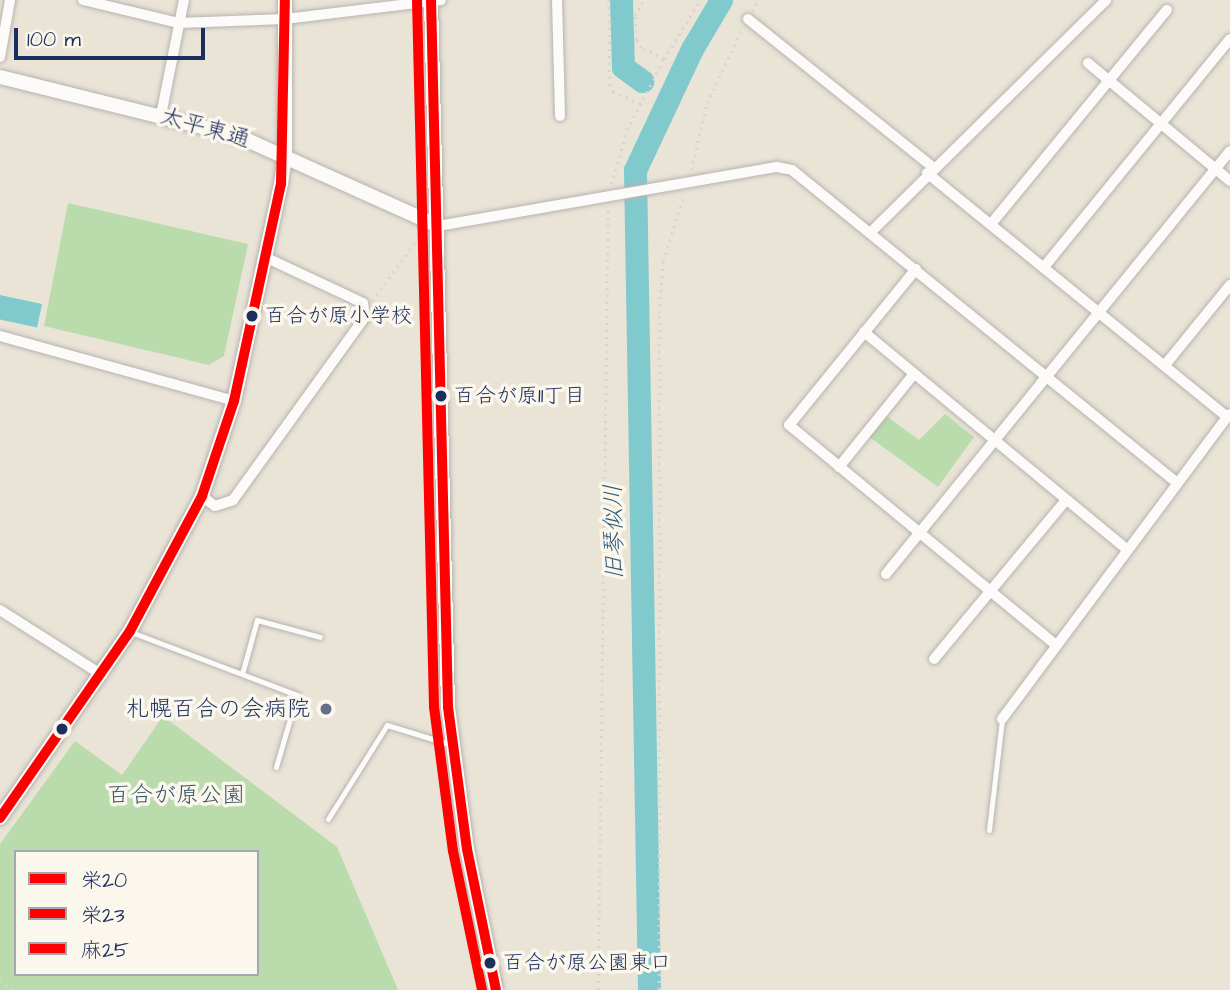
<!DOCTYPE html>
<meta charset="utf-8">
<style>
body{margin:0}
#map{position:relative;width:1230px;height:990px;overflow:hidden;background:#eae4d7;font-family:"Architects Daughter","Klee One",sans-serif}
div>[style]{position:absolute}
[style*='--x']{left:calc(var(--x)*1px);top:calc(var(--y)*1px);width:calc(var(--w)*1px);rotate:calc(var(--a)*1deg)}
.green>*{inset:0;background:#badbac}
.water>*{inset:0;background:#80cace;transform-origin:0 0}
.river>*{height:23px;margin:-11.5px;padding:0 11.5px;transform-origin:11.5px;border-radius:11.5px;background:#80cace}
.path>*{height:2.5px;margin-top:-1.25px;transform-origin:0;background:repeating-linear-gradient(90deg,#d5d5d4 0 2px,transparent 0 7px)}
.roads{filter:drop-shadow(0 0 2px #b6b4b0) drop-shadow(0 0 2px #b6b4b0)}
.lane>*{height:5px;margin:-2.5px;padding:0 2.5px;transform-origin:2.5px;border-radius:2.5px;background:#fcfbf9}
.street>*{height:10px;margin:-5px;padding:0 5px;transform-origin:5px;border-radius:5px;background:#fcfbf9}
.secondary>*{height:14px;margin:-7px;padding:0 7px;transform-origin:7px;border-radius:7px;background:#fcfbf9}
.bus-1>*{height:10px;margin:-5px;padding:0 5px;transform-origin:5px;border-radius:5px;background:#f00}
.bus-2>*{height:10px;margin:-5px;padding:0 5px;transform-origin:5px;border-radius:5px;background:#f00}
.bus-3>*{height:10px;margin:-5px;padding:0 5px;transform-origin:5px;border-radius:5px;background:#f00}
.dots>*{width:19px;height:19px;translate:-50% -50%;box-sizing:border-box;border:4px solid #fbf7ec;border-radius:50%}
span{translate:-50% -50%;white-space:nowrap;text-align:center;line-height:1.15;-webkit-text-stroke:7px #fbf7ec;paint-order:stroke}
.bus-label{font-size:21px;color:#1b2f5e}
.left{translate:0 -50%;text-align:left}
.street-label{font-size:23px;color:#1b2f5e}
.poi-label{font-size:23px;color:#1b2f5e}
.right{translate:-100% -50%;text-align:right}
.park-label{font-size:23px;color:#395869}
.water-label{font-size:24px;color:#2c5a7e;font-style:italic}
.legend{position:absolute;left:14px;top:850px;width:245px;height:126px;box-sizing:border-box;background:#fbf7ec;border:2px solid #a1a7b3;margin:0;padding:9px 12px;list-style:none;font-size:21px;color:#1b2f5e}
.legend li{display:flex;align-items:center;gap:14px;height:35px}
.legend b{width:35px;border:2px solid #a1a7b3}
.scale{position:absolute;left:14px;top:28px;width:191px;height:32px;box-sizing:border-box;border:4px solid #1b2f5e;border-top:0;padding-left:9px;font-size:21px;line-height:24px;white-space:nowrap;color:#1b2f5e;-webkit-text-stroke:5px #fbf7ec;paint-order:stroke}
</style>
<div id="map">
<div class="green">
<i style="clip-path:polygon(68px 203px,248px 244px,224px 356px,209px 365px,44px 326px)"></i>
<i style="clip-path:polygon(945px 414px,974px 437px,938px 487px,868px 436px,885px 415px,919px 440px)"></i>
<i style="clip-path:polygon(evenodd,163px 716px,337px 847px,398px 990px,0 990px,0 844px,75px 741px,122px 775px,163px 716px,16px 852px,257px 852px,257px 974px,16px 974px,16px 852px)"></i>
</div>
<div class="water">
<i style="left:0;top:295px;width:43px;height:24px;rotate:12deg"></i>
</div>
<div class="river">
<i style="--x:621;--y:0;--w:67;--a:88.3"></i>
<i style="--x:623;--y:67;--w:24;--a:36"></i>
<i style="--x:649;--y:990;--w:820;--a:-90.98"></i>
<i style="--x:635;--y:170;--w:134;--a:-64.8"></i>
<i style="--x:692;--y:49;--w:57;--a:-59.4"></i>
</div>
<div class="path">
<i style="--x:609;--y:0;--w:84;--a:89.3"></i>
<i style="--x:610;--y:84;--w:9;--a:69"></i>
<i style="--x:613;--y:92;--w:31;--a:22"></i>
<i style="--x:752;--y:11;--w:13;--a:-58"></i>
<i style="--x:664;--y:59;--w:69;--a:-58.6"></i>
<i style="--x:691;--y:170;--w:69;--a:-76.6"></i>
<i style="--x:707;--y:103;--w:82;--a:-64.7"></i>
<i style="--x:611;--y:184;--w:56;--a:-73.5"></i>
<i style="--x:627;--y:130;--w:80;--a:-62.5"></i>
<i style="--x:664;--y:59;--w:25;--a:-154"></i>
<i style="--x:641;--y:48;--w:9;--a:-122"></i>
<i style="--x:636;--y:40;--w:24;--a:-92"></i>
<i style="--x:635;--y:16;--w:18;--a:-61"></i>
<i style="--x:372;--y:301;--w:74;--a:-53.7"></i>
<i style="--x:0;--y:980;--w:17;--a:36"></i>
<i style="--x:598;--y:990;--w:784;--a:-89.27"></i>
<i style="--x:659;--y:990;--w:677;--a:-90"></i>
<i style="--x:659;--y:313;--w:52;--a:-85.6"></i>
<i style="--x:663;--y:261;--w:69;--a:-72.3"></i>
</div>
<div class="roads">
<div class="lane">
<i style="--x:131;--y:632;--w:178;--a:20.8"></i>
<i style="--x:297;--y:695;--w:75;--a:106.3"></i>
<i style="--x:242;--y:674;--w:56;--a:-74.5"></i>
<i style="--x:257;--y:620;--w:65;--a:15.1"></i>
<i style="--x:328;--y:819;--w:111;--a:-57.9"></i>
<i style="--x:387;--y:725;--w:68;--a:17.1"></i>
<i style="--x:989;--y:830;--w:112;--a:-83.3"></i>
</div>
<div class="street">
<i style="--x:83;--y:0;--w:99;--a:13.5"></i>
<i style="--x:179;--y:23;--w:106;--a:-2.2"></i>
<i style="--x:285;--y:19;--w:157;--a:-6.9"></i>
<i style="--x:557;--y:0;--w:116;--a:88.5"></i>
<i style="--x:748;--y:19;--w:237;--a:38.7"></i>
<i style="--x:0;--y:57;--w:58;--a:-80"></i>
<i style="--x:1088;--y:63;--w:185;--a:39.7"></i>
<i style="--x:161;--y:115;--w:117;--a:-78.7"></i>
<i style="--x:927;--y:173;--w:387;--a:39.1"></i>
<i style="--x:991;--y:224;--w:277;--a:-50.6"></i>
<i style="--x:438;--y:226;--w:344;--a:-9.9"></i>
<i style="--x:777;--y:167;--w:15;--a:11"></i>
<i style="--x:792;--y:170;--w:495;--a:39.1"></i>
<i style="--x:872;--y:231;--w:329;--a:-44.6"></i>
<i style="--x:1044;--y:267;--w:294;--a:-50.8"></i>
<i style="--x:916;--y:269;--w:201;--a:129.1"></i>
<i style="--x:789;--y:425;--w:345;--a:39.5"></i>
<i style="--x:864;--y:332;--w:340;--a:39.6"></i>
<i style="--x:0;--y:336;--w:243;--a:15.5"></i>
<i style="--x:1165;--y:365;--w:103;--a:-50.9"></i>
<i style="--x:839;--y:467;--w:118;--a:-51.2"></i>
<i style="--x:202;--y:496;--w:16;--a:38"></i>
<i style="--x:215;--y:506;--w:19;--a:-18"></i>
<i style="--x:233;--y:500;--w:226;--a:-54.2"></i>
<i style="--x:365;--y:317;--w:14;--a:-98"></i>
<i style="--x:363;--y:303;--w:106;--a:-154.9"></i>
<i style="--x:886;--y:574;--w:545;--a:-50.88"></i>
<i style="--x:0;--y:610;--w:121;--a:32.5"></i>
<i style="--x:934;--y:659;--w:205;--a:-50.3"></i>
<i style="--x:1002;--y:719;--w:380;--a:-53.3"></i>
</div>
<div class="secondary">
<i style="--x:431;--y:0;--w:707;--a:88.62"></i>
<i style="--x:448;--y:707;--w:143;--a:82.4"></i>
<i style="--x:467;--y:849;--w:144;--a:78.4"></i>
<i style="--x:0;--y:77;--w:245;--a:13.9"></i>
<i style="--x:238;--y:136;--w:219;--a:24.2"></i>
<i style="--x:0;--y:818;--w:228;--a:-55.2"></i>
<i style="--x:130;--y:631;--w:153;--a:-61.9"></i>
<i style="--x:202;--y:496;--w:100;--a:-71.4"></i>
<i style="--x:234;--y:401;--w:222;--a:-77.8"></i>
<i style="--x:281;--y:184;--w:30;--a:-82"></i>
<i style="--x:285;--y:154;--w:154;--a:-90"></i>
</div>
</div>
<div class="bus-1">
<i style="--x:431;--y:0;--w:707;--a:88.62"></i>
<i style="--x:448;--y:707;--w:143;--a:82.4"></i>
<i style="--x:467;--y:849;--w:144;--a:78.4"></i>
</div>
<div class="bus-2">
<i style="--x:417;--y:0;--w:707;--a:88.62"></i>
<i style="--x:434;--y:707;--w:145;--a:82.5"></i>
<i style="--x:453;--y:851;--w:142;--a:78.2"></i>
</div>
<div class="bus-3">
<i style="--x:0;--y:818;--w:228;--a:-55.2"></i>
<i style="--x:130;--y:631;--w:153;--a:-61.9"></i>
<i style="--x:202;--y:496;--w:100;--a:-71.4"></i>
<i style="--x:234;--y:401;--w:222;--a:-77.8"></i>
<i style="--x:281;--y:184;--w:184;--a:-88.8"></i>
</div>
<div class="dots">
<i style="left:252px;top:316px;background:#1b2f5e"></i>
<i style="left:441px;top:396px;background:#1b2f5e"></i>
<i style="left:326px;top:709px;background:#636e88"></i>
<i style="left:62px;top:729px;background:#1b2f5e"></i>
<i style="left:490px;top:963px;background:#1b2f5e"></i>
</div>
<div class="bus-label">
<span class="left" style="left:265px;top:316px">百合が原小学校</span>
<span class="left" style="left:454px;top:396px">百合が原11丁目</span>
<span class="left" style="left:503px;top:963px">百合が原公園東口</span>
</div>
<div class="street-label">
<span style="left:205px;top:128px;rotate:16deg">太平東通</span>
</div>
<div class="poi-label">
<span class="right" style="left:310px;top:709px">札幌百合の会病院</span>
</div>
<div class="park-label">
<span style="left:176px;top:795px">百合が原公園</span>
</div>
<div class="water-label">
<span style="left:615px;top:532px;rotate:-91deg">旧琴似川</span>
</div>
<ul class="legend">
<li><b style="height:9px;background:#f00"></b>栄20</li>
<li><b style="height:9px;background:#f00"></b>栄23</li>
<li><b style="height:9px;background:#f00"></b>麻25</li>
</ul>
<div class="scale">100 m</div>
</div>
